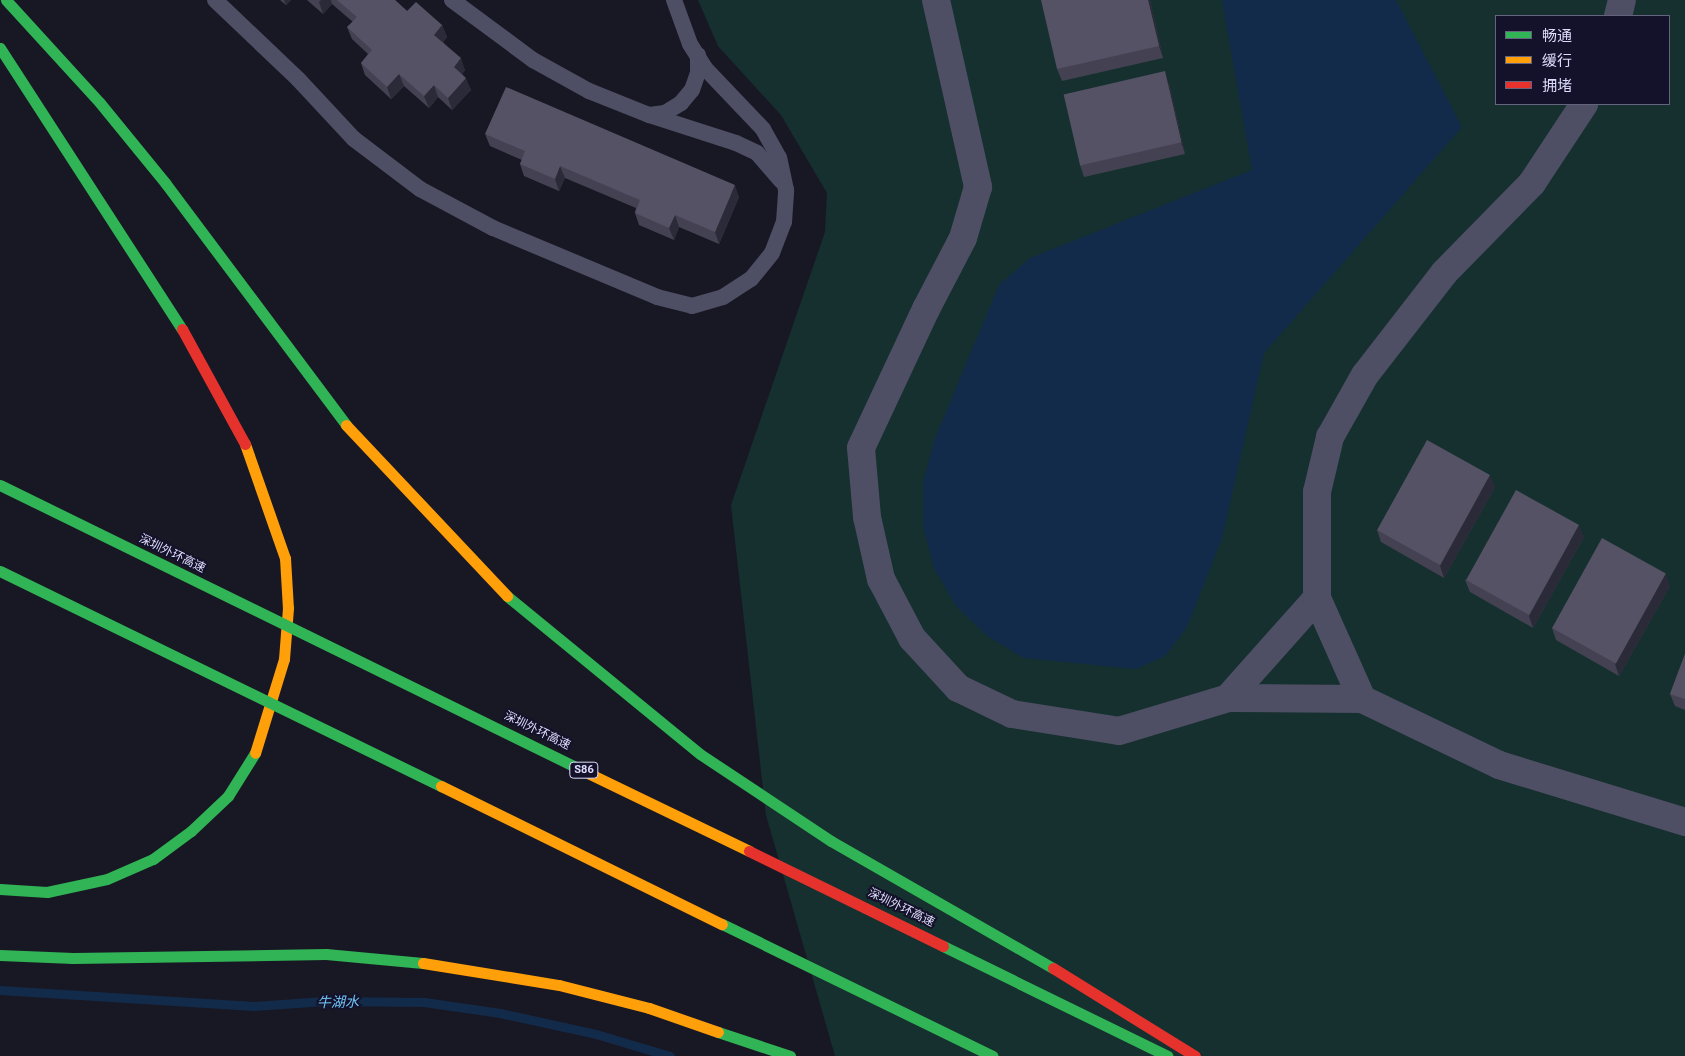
<!DOCTYPE html>
<meta charset="utf-8">
<style>
body{margin:0}
#map{position:relative;width:1685px;height:1056px;overflow:hidden;background:#181824;font-family:Roboto,"Noto Sans SC",sans-serif}
div>[style]{position:absolute}
[style*='--x']{left:calc(var(--x)*1px);top:calc(var(--y)*1px);width:calc(var(--w)*1px);rotate:calc(var(--a)*1deg)}
.green>*{inset:0;background:#15302e}
.water>*{inset:0;background:#132b4a}
.stream>*{height:9px;margin:-4.5px;padding:0 4.5px;transform-origin:4.5px;border-radius:4.5px;background:#132b4a}
.lane>*{height:16px;margin:-8px;padding:0 8px;transform-origin:8px;border-radius:8px;background:#4e4e64}
.street>*{height:28px;margin:-14px;padding:0 14px;transform-origin:14px;border-radius:14px;background:#4e4e64}
.fast>*{height:11px;margin:-5.5px;padding:0 5.5px;transform-origin:5.5px;border-radius:5.5px;background:#30b455}
.slow>*{height:11px;margin:-5.5px;padding:0 5.5px;transform-origin:5.5px;border-radius:5.5px;background:#ff9f0a}
.jam>*{height:11px;margin:-5.5px;padding:0 5.5px;transform-origin:5.5px;border-radius:5.5px;background:#e5322d}
.fast-bridge>*{height:11px;margin:-5.5px;padding:0 5.5px;transform-origin:5.5px;border-radius:5.5px;background:#30b455}
.slow-bridge>*{height:11px;margin:-5.5px;padding:0 5.5px;transform-origin:5.5px;border-radius:5.5px;background:#ff9f0a}
.jam-bridge>*{height:11px;margin:-5.5px;padding:0 5.5px;transform-origin:5.5px;border-radius:5.5px;background:#e5322d}
.wall>*{inset:0;background:#444252}
.shaded-wall>*{inset:0;background:#2b2a38}
.building>*{inset:0;background:#545264;transform-origin:0 0}
span{translate:-50% -50%;white-space:nowrap;text-align:center;line-height:1.15;-webkit-text-stroke:4px #14122a;paint-order:stroke}
.shield-label span{padding:1px 4px;background:#14122a;border:1px solid;border-radius:4px;-webkit-text-stroke-width:0}
.shield-label{font-size:11px;color:#deddfd;font-weight:700}
.street-label{font-size:12px;color:#deddfd}
.water-label{font-size:14px;color:#70c3f8;font-style:italic}
.legend{position:absolute;left:1495px;top:15px;width:175px;height:90px;box-sizing:border-box;background:#14122a;border:1px solid #65637e;margin:0;padding:6px 9px;list-style:none;font-size:15px;color:#deddfd}
.legend li{display:flex;align-items:center;gap:10px;height:25px}
.legend b{width:25px;border:1px solid #65637e}
</style>
<div id="map">
<div class="green">
<i style="clip-path:polygon(evenodd,698px 0,1685px 0,1685px 1056px,835px 1056px,766px 815px,731px 505px,825px 232px,827px 193px,781px 115px,718px 46px,698px 0,1496px 16px,1669px 16px,1669px 104px,1496px 104px,1496px 16px)"></i>
</div>
<div class="water">
<i style="clip-path:polygon(1222px 0,1396px 0,1462px 127px,1264px 353px,1222px 538px,1187px 627px,1165px 656px,1136px 669px,1024px 658px,987px 636px,956px 606px,934px 568px,923px 526px,923px 483px,934px 441px,999px 285px,1030px 258px,1252px 170px)"></i>
</div>
<div class="stream">
<i style="--x:0;--y:990;--w:254;--a:3.6"></i>
<i style="--x:253;--y:1006;--w:72;--a:-4"></i>
<i style="--x:325;--y:1001;--w:99;--a:0.6"></i>
<i style="--x:424;--y:1002;--w:77;--a:8.2"></i>
<i style="--x:500;--y:1013;--w:98;--a:12.3"></i>
<i style="--x:596;--y:1034;--w:77;--a:16.6"></i>
</div>
<div class="lane">
<i style="--x:215;--y:0;--w:115;--a:43.6"></i>
<i style="--x:298;--y:79;--w:82;--a:47"></i>
<i style="--x:354;--y:139;--w:83;--a:37.1"></i>
<i style="--x:420;--y:189;--w:83;--a:28.1"></i>
<i style="--x:493;--y:228;--w:178;--a:22.8"></i>
<i style="--x:657;--y:297;--w:36;--a:14"></i>
<i style="--x:692;--y:306;--w:32;--a:-16"></i>
<i style="--x:723;--y:297;--w:33;--a:-33"></i>
<i style="--x:751;--y:279;--w:33;--a:-51"></i>
<i style="--x:772;--y:253;--w:33;--a:-69"></i>
<i style="--x:784;--y:222;--w:32;--a:-86"></i>
<i style="--x:786;--y:190;--w:33;--a:-102"></i>
<i style="--x:779;--y:158;--w:33;--a:-119"></i>
<i style="--x:763;--y:129;--w:84;--a:-133.6"></i>
<i style="--x:705;--y:68;--w:28;--a:-122"></i>
<i style="--x:690;--y:44;--w:47;--a:-110"></i>
<i style="--x:452;--y:0;--w:101;--a:36.5"></i>
<i style="--x:533;--y:60;--w:64;--a:29"></i>
<i style="--x:589;--y:91;--w:65;--a:21.8"></i>
<i style="--x:649;--y:115;--w:91;--a:17.8"></i>
<i style="--x:736;--y:143;--w:23;--a:25"></i>
<i style="--x:757;--y:153;--w:37;--a:49"></i>
<i style="--x:649;--y:115;--w:16;--a:-7"></i>
<i style="--x:665;--y:113;--w:19;--a:-32"></i>
<i style="--x:681;--y:103;--w:17;--a:-50"></i>
<i style="--x:692;--y:90;--w:18;--a:-71"></i>
<i style="--x:698;--y:73;--w:18;--a:-90"></i>
</div>
<div class="street">
<i style="--x:936;--y:0;--w:192;--a:77.3"></i>
<i style="--x:978;--y:187;--w:53;--a:106.4"></i>
<i style="--x:963;--y:238;--w:80;--a:117.5"></i>
<i style="--x:926;--y:309;--w:153;--a:115.1"></i>
<i style="--x:861;--y:448;--w:69;--a:85"></i>
<i style="--x:867;--y:517;--w:64;--a:77.3"></i>
<i style="--x:881;--y:579;--w:67;--a:62.3"></i>
<i style="--x:912;--y:638;--w:68;--a:47.4"></i>
<i style="--x:958;--y:688;--w:60;--a:25.7"></i>
<i style="--x:1012;--y:714;--w:108;--a:9"></i>
<i style="--x:1119;--y:731;--w:114;--a:-16.8"></i>
<i style="--x:1228;--y:698;--w:134;--a:0.4"></i>
<i style="--x:1362;--y:699;--w:152;--a:25.7"></i>
<i style="--x:1499;--y:765;--w:195;--a:17"></i>
<i style="--x:1618;--y:16;--w:16;--a:-76"></i>
<i style="--x:1228;--y:698;--w:134;--a:-48.3"></i>
<i style="--x:1362;--y:699;--w:111;--a:-114"></i>
<i style="--x:1317;--y:598;--w:106;--a:-90"></i>
<i style="--x:1317;--y:492;--w:57;--a:-76.7"></i>
<i style="--x:1330;--y:437;--w:71;--a:-60.6"></i>
<i style="--x:1365;--y:375;--w:129;--a:-52.2"></i>
<i style="--x:1444;--y:273;--w:126;--a:-45.6"></i>
<i style="--x:1532;--y:183;--w:95;--a:-56.6"></i>
</div>
<div class="fast">
<i style="--x:6;--y:0;--w:139;--a:47.6"></i>
<i style="--x:100;--y:103;--w:104;--a:50.8"></i>
<i style="--x:166;--y:184;--w:301;--a:53.2"></i>
<i style="--x:0;--y:48;--w:335;--a:57.1"></i>
<i style="--x:507;--y:596;--w:249;--a:39.3"></i>
<i style="--x:700;--y:754;--w:157;--a:33.6"></i>
<i style="--x:831;--y:841;--w:256;--a:29.8"></i>
<i style="--x:0;--y:889;--w:47;--a:3.7"></i>
<i style="--x:47;--y:892;--w:61;--a:-12.2"></i>
<i style="--x:107;--y:879;--w:50;--a:-23.5"></i>
<i style="--x:153;--y:859;--w:47;--a:-36.4"></i>
<i style="--x:191;--y:831;--w:51;--a:-43.4"></i>
<i style="--x:228;--y:796;--w:51;--a:-57.9"></i>
<i style="--x:0;--y:955;--w:73;--a:2.4"></i>
<i style="--x:73;--y:958;--w:253;--a:-0.9"></i>
<i style="--x:326;--y:954;--w:97;--a:5.3"></i>
<i style="--x:718;--y:1032;--w:76;--a:18.4"></i>
</div>
<div class="slow">
<i style="--x:346;--y:425;--w:235;--a:46.7"></i>
<i style="--x:245;--y:444;--w:121;--a:70.7"></i>
<i style="--x:285;--y:558;--w:50;--a:86.6"></i>
<i style="--x:288;--y:608;--w:51;--a:94.5"></i>
<i style="--x:284;--y:659;--w:98;--a:107.1"></i>
<i style="--x:423;--y:963;--w:138;--a:9.2"></i>
<i style="--x:559;--y:985;--w:93;--a:14.3"></i>
<i style="--x:649;--y:1008;--w:73;--a:19.2"></i>
</div>
<div class="jam">
<i style="--x:182;--y:329;--w:131;--a:61.3"></i>
<i style="--x:1053;--y:968;--w:167;--a:31.8"></i>
</div>
<div class="fast-bridge">
<i style="--x:0;--y:485;--w:657;--a:26.1"></i>
<i style="--x:0;--y:571;--w:491;--a:26"></i>
<i style="--x:722;--y:924;--w:301;--a:26"></i>
<i style="--x:943;--y:946;--w:250;--a:26.1"></i>
</div>
<div class="slow-bridge">
<i style="--x:590;--y:774;--w:177;--a:25.8"></i>
<i style="--x:441;--y:786;--w:313;--a:26.2"></i>
</div>
<div class="jam-bridge">
<i style="--x:749;--y:851;--w:216;--a:26.1"></i>
</div>
<div class="wall">
<i style="clip-path:polygon(280px 0,291px 0,286px 5px)"></i>
<i style="clip-path:polygon(307px 0,395px 0,407px 11px,442px 25px,447px 37px,443px 42px,465px 70px,462px 74px,471px 90px,452px 110px,438px 97px,429px 108px,404px 86px,391px 99px,365px 75px,361px 63px,368px 54px,352px 39px,347px 27px,353px 22px,332px 4px,323px 14px)"></i>
<i style="clip-path:polygon(1150px 0,1163px 58px,1062px 81px,1057px 69px)"></i>
<i style="clip-path:polygon(1169px 83px,1185px 154px,1084px 177px,1080px 165px)"></i>
<i style="clip-path:polygon(485px 134px,739px 197px,719px 244px,679px 227px,674px 240px,639px 225px,635px 213px,636px 208px,565px 178px,559px 191px,524px 176px,520px 164px,522px 160px,490px 146px)"></i>
<i style="clip-path:polygon(1495px 487px,1444px 578px,1381px 542px,1377px 530px)"></i>
<i style="clip-path:polygon(1584px 537px,1533px 628px,1470px 592px,1465px 580px)"></i>
<i style="clip-path:polygon(1670px 586px,1619px 676px,1556px 640px,1552px 628px)"></i>
<i style="clip-path:polygon(1685px 654px,1685px 710px,1675px 706px,1670px 694px)"></i>
</div>
<div class="shaded-wall">
<i style="clip-path:polygon(284px 0,291px 0,286px 5px)"></i>
<i style="clip-path:polygon(321px 0,331px 0,332px 4px,323px 14px,319px 2px)"></i>
<i style="clip-path:polygon(1148px 0,1150px 0,1163px 58px,1159px 46px)"></i>
<i style="clip-path:polygon(442px 25px,447px 37px,439px 47px,434px 35px)"></i>
<i style="clip-path:polygon(461px 58px,465px 70px,458px 79px,454px 67px)"></i>
<i style="clip-path:polygon(1165px 71px,1169px 83px,1185px 154px,1181px 142px)"></i>
<i style="clip-path:polygon(399px 74px,404px 86px,391px 99px,387px 87px)"></i>
<i style="clip-path:polygon(466px 78px,471px 90px,452px 110px,448px 98px)"></i>
<i style="clip-path:polygon(434px 85px,438px 97px,429px 108px,424px 96px)"></i>
<i style="clip-path:polygon(560px 166px,565px 178px,559px 191px,555px 179px)"></i>
<i style="clip-path:polygon(735px 185px,739px 197px,719px 244px,715px 232px)"></i>
<i style="clip-path:polygon(675px 215px,679px 227px,674px 240px,669px 228px)"></i>
<i style="clip-path:polygon(1490px 475px,1495px 487px,1444px 578px,1440px 566px)"></i>
<i style="clip-path:polygon(1579px 525px,1584px 537px,1533px 628px,1529px 616px)"></i>
<i style="clip-path:polygon(1666px 573px,1670px 586px,1619px 676px,1615px 664px)"></i>
</div>
<div class="building">
<i style="clip-path:polygon(337px 0,395px 0,407px 11px,416px 2px,442px 25px,434px 35px,461px 58px,454px 67px,466px 78px,448px 98px,434px 85px,424px 96px,399px 74px,387px 87px,361px 63px,372px 50px,347px 27px,357px 17px)"></i>
<i style="clip-path:polygon(1041px 0,1148px 0,1159px 46px,1057px 69px)"></i>
<i style="left:1165px;top:71px;width:73px;height:104px;rotate:77deg"></i>
<i style="clip-path:polygon(506px 87px,735px 185px,715px 232px,675px 215px,669px 228px,635px 213px,640px 200px,560px 166px,555px 179px,520px 164px,525px 151px,485px 134px)"></i>
<i style="left:1427px;top:440px;width:72px;height:103px;rotate:29deg"></i>
<i style="left:1516px;top:490px;width:72px;height:103px;rotate:29deg"></i>
<i style="left:1602px;top:538px;width:73px;height:103px;rotate:29deg"></i>
<i style="clip-path:polygon(1685px 654px,1685px 699px,1670px 694px)"></i>
</div>
<div class="shield-label">
<span style="left:584px;top:770px">S86</span>
</div>
<div class="street-label">
<span style="left:172px;top:554px;rotate:26deg">深圳外环高速</span>
<span style="left:537px;top:731px;rotate:26deg">深圳外环高速</span>
<span style="left:901px;top:908px;rotate:26deg">深圳外环高速</span>
</div>
<div class="water-label">
<span style="left:338px;top:1002px;rotate:-1deg">牛湖水</span>
</div>
<ul class="legend">
<li><b style="height:6px;background:#30b455"></b>畅通</li>
<li><b style="height:6px;background:#ff9f0a"></b>缓行</li>
<li><b style="height:6px;background:#e5322d"></b>拥堵</li>
</ul>
</div>
